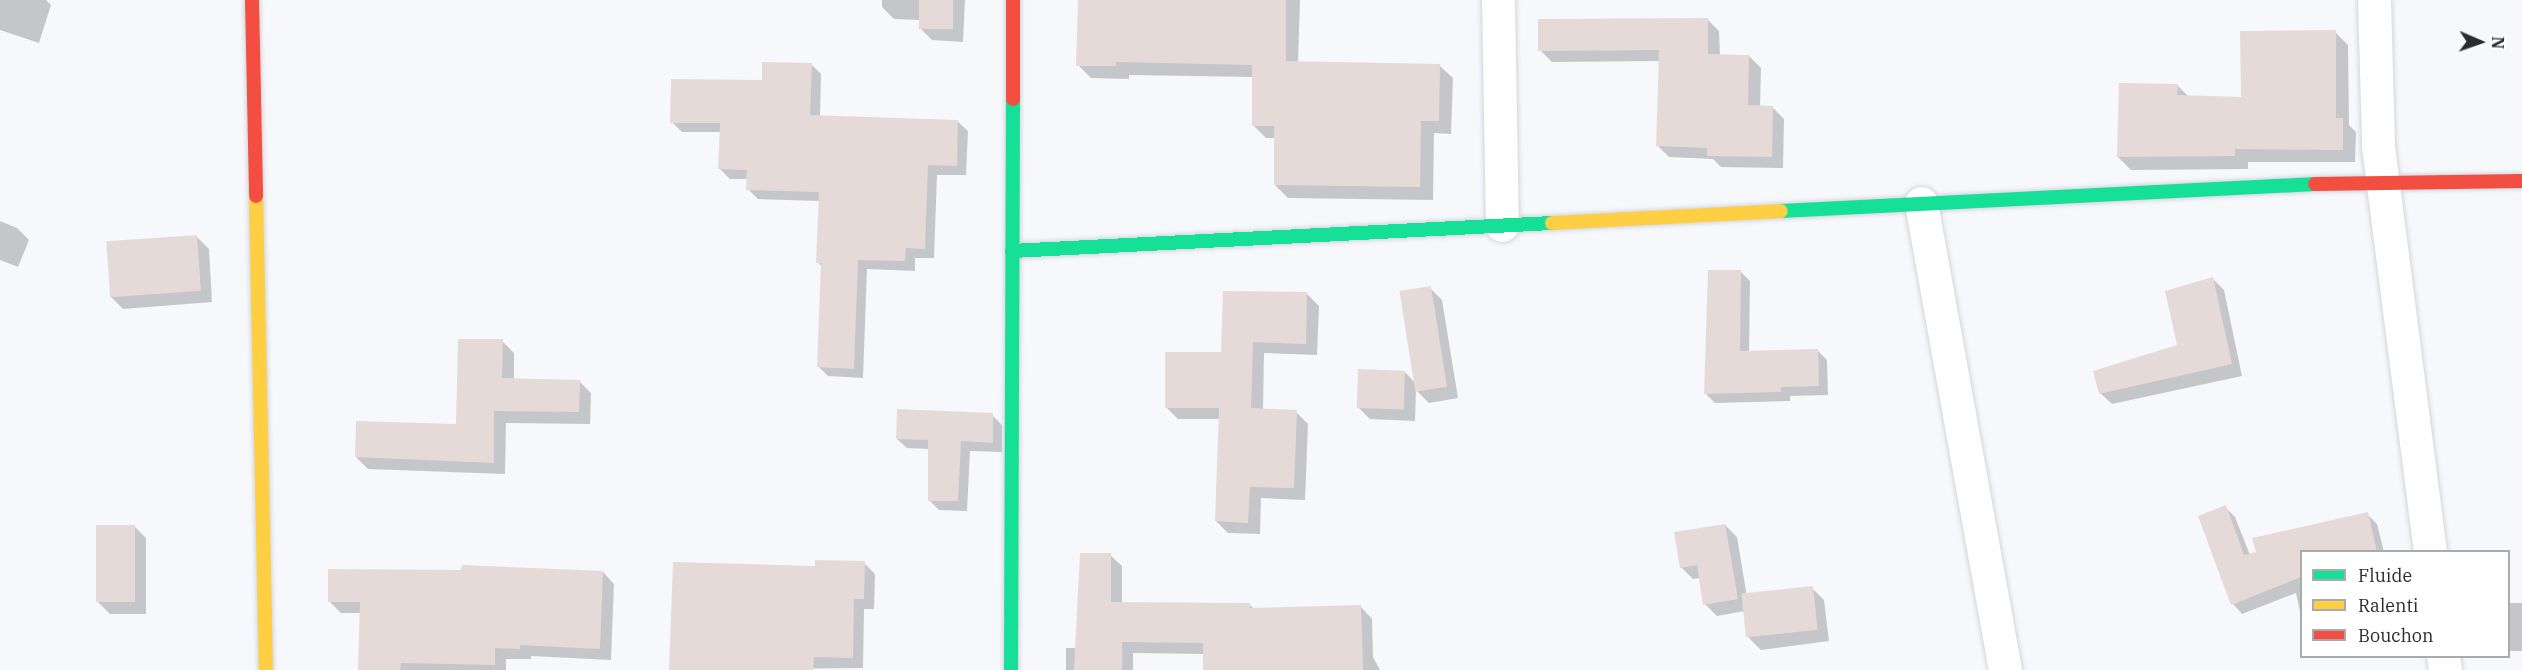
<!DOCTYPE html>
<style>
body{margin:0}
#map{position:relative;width:2522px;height:670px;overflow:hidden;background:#f6f8fc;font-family:"IBM Plex Serif",serif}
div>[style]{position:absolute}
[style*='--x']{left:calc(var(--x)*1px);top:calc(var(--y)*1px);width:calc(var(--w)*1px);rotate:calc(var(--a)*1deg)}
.shadow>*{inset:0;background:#0003;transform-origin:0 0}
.building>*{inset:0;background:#e6dad8;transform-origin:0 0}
.roads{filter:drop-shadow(0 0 2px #d3d5d9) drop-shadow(0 0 2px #d3d5d9)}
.street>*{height:33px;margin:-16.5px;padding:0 16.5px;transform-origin:16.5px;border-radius:16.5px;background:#fefeff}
.fast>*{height:14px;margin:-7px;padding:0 7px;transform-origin:7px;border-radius:7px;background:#16e098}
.slow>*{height:14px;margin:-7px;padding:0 7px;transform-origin:7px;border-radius:7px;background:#ffcf43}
.jam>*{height:14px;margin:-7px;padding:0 7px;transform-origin:7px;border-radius:7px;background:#f24e42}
span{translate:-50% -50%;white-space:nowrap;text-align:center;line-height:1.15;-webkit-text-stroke:5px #fff;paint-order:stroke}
.legend{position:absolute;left:2300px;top:550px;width:210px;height:108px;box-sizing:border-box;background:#fff;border:2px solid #aaabac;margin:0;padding:8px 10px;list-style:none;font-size:18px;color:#2a2c30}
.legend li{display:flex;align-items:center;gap:12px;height:30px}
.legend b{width:30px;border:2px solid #aaabac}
.north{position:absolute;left:2450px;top:12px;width:60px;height:60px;-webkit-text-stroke:4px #fff;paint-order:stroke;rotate:92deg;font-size:16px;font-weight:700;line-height:24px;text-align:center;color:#2a2c30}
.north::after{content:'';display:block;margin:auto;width:21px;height:27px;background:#2a2c30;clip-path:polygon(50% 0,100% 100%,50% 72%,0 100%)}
</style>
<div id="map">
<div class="shadow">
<i style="clip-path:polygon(0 0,46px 0,51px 5px,39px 43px,0 30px)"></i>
<i style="clip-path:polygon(882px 0,965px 0,963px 42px,932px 40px,920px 28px,920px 20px,894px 19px,882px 7px)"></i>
<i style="clip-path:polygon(1079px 0,1300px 0,1298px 63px,1440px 66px,1453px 78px,1451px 134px,1434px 133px,1433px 200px,1288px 198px,1275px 185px,1275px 138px,1266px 138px,1253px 125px,1253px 77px,1129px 75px,1129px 79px,1091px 78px,1078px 65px)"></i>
<i style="clip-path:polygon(1707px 19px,1719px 31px,1720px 56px,1749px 56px,1761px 68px,1760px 107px,1772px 107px,1784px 119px,1783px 168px,1721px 167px,1713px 159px,1669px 157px,1657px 145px,1660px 61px,1552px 62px,1540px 50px)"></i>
<i style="clip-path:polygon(2335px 32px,2348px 45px,2349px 125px,2356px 132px,2355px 162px,2248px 162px,2248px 169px,2131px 170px,2118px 157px,2177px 85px,2189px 97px,2242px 99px)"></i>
<i style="clip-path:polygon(811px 64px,821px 74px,820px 117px,957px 121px,968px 131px,966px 175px,937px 175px,934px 258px,915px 258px,915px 271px,867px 269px,863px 378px,828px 376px,818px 366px,822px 267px,818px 262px,820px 201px,758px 199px,748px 189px,748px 179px,730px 179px,720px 169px,721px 132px,682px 132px,672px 122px)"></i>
<i style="clip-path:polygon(0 221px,17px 228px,29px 240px,18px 267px,0 260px)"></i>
<i style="clip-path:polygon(197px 237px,209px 249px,212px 302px,123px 309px,111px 297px)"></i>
<i style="clip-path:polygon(1741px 272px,1750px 281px,1749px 353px,1818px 351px,1827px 360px,1828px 395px,1790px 396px,1790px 401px,1715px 403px,1706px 394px)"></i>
<i style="clip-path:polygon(2213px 279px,2224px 290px,2242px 376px,2112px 404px,2100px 393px,2178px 346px)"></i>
<i style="clip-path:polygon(1430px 288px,1442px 300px,1458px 398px,1429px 403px,1416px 390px,1415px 421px,1370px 419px,1358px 407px,1405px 372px,1416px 384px)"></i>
<i style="clip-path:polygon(1307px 294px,1319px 306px,1317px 355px,1264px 353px,1263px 410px,1296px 412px,1308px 424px,1305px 500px,1261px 498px,1260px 534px,1228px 533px,1216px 521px,1220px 419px,1178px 419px,1166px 407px,1222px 353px)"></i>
<i style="clip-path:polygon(502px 341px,514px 353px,514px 380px,579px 381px,591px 393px,590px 424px,506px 423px,505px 474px,368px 469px,356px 457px,458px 426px)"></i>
<i style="clip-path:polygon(992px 415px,1002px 425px,1002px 452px,970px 451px,967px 511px,939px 510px,929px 500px,929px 449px,907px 448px,897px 439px)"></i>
<i style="clip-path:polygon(2225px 507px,2235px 517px,2250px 555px,2367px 514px,2377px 524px,2384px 552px,2302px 552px,2302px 621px,2296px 593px,2242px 614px,2233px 604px)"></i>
<i style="clip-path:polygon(1725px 525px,1737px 537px,1747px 597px,1812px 588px,1824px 600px,1829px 641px,1761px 650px,1749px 638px,1745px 611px,1717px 616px,1705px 604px,1700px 578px,1693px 579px,1681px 567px)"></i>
<i style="clip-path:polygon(134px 526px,146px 538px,146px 614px,110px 614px,98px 602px)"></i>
<i style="clip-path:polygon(1110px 555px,1122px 566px,1122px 604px,1250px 605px,1254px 609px,1361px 607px,1372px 619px,1373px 657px,1380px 670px,1205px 670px,1205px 654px,1133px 653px,1133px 670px,1066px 670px,1066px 648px,1076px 648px)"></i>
<i style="clip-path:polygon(864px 563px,875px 574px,874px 609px,864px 609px,863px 668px,671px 670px,816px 568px)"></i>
<i style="clip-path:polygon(603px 572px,614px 584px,611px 660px,531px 656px,531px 659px,506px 659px,506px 670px,359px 670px,361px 613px,341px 613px,329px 601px)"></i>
<i style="left:2508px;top:603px;width:14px;height:48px"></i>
</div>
<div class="building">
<i style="left:919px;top:0;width:34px;height:29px"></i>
<i style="clip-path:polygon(1078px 0,1286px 0,1286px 61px,1440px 64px,1439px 121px,1421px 121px,1420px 187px,1274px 185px,1274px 126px,1252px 126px,1252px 65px,1116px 62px,1116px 66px,1076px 66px)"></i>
<i style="clip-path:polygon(1708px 18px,1708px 54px,1749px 55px,1748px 105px,1773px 106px,1772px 157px,1707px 156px,1707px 148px,1656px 146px,1659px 50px,1538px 51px,1538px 19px)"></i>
<i style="clip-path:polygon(2336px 30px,2336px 118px,2343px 118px,2343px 150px,2235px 149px,2235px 156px,2117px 157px,2119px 83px,2178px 84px,2177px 95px,2241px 97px,2240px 31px)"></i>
<i style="clip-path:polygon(762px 62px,812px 63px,810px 115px,958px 120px,957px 166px,928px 165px,925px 249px,906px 248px,905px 261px,858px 260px,854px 369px,817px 367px,821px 263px,816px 263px,819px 192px,746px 190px,747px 170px,718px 169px,720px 123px,670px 123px,671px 79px,762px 80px)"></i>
<i style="left:197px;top:235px;width:56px;height:91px;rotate:86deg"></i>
<i style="clip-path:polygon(1708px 270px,1741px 270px,1740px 351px,1818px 349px,1819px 386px,1781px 387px,1781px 392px,1704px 394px)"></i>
<i style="clip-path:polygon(2213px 277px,2232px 364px,2099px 394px,2093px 371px,2177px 345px,2165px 291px)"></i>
<i style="left:1431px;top:286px;width:102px;height:32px;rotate:81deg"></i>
<i style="clip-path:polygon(1223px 291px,1307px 292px,1306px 344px,1253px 342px,1251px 408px,1297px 410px,1294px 488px,1250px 487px,1248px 523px,1215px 521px,1219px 408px,1165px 408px,1165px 352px,1221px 352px)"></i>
<i style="clip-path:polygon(458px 339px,503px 339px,502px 378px,580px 380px,579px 412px,494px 411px,494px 463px,355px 457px,356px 421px,456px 424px)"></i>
<i style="left:1358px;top:369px;width:47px;height:39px;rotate:2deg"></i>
<i style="clip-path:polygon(897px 409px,993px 413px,993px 443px,961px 441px,958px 501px,928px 501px,928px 440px,896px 439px)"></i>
<i style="clip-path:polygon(2226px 505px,2244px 555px,2256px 552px,2252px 538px,2368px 512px,2377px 552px,2301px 552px,2301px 577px,2231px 605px,2198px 516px)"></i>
<i style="clip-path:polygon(1725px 524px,1738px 599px,1703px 605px,1697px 565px,1680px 568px,1674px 532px)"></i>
<i style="left:96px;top:525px;width:39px;height:77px"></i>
<i style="clip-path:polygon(1080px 553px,1111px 553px,1111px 602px,1250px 603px,1250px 608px,1361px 605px,1363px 670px,1203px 670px,1203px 643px,1122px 642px,1122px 670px,1074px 670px)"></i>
<i style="clip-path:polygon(815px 560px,865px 561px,864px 599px,854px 599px,853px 658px,814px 657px,813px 670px,669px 670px,673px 562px,815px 566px)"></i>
<i style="clip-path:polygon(463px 565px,603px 571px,600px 649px,520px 645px,520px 649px,495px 648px,495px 665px,401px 663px,400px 670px,358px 670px,360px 602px,328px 602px,328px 569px,460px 570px)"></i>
<i style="left:1813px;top:586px;width:44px;height:72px;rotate:84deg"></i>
</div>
<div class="roads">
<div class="street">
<i style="--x:1498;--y:0;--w:225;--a:89"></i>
<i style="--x:2374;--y:0;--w:146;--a:88.4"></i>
<i style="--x:2378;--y:146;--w:409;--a:82.7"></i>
<i style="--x:1921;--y:203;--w:474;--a:79.8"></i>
<i style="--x:2443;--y:656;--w:14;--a:82"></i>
</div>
<div class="fast">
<i style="--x:1781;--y:211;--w:535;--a:-2.89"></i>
<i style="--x:1012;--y:251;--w:541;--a:-2.97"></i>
<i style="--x:1011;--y:670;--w:571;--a:-89.8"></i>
</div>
<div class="slow">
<i style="--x:256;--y:196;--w:474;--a:88.8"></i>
<i style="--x:1552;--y:223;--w:229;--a:-3"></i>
</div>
<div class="jam">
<i style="--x:252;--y:0;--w:196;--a:88.8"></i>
<i style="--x:1013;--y:99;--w:99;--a:-90"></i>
<i style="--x:2315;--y:184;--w:207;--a:-0.8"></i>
</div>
</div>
<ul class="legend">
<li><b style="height:8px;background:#16e098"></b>Fluide</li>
<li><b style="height:8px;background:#ffcf43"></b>Ralenti</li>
<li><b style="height:8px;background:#f24e42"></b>Bouchon</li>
</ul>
<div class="north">N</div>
</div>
